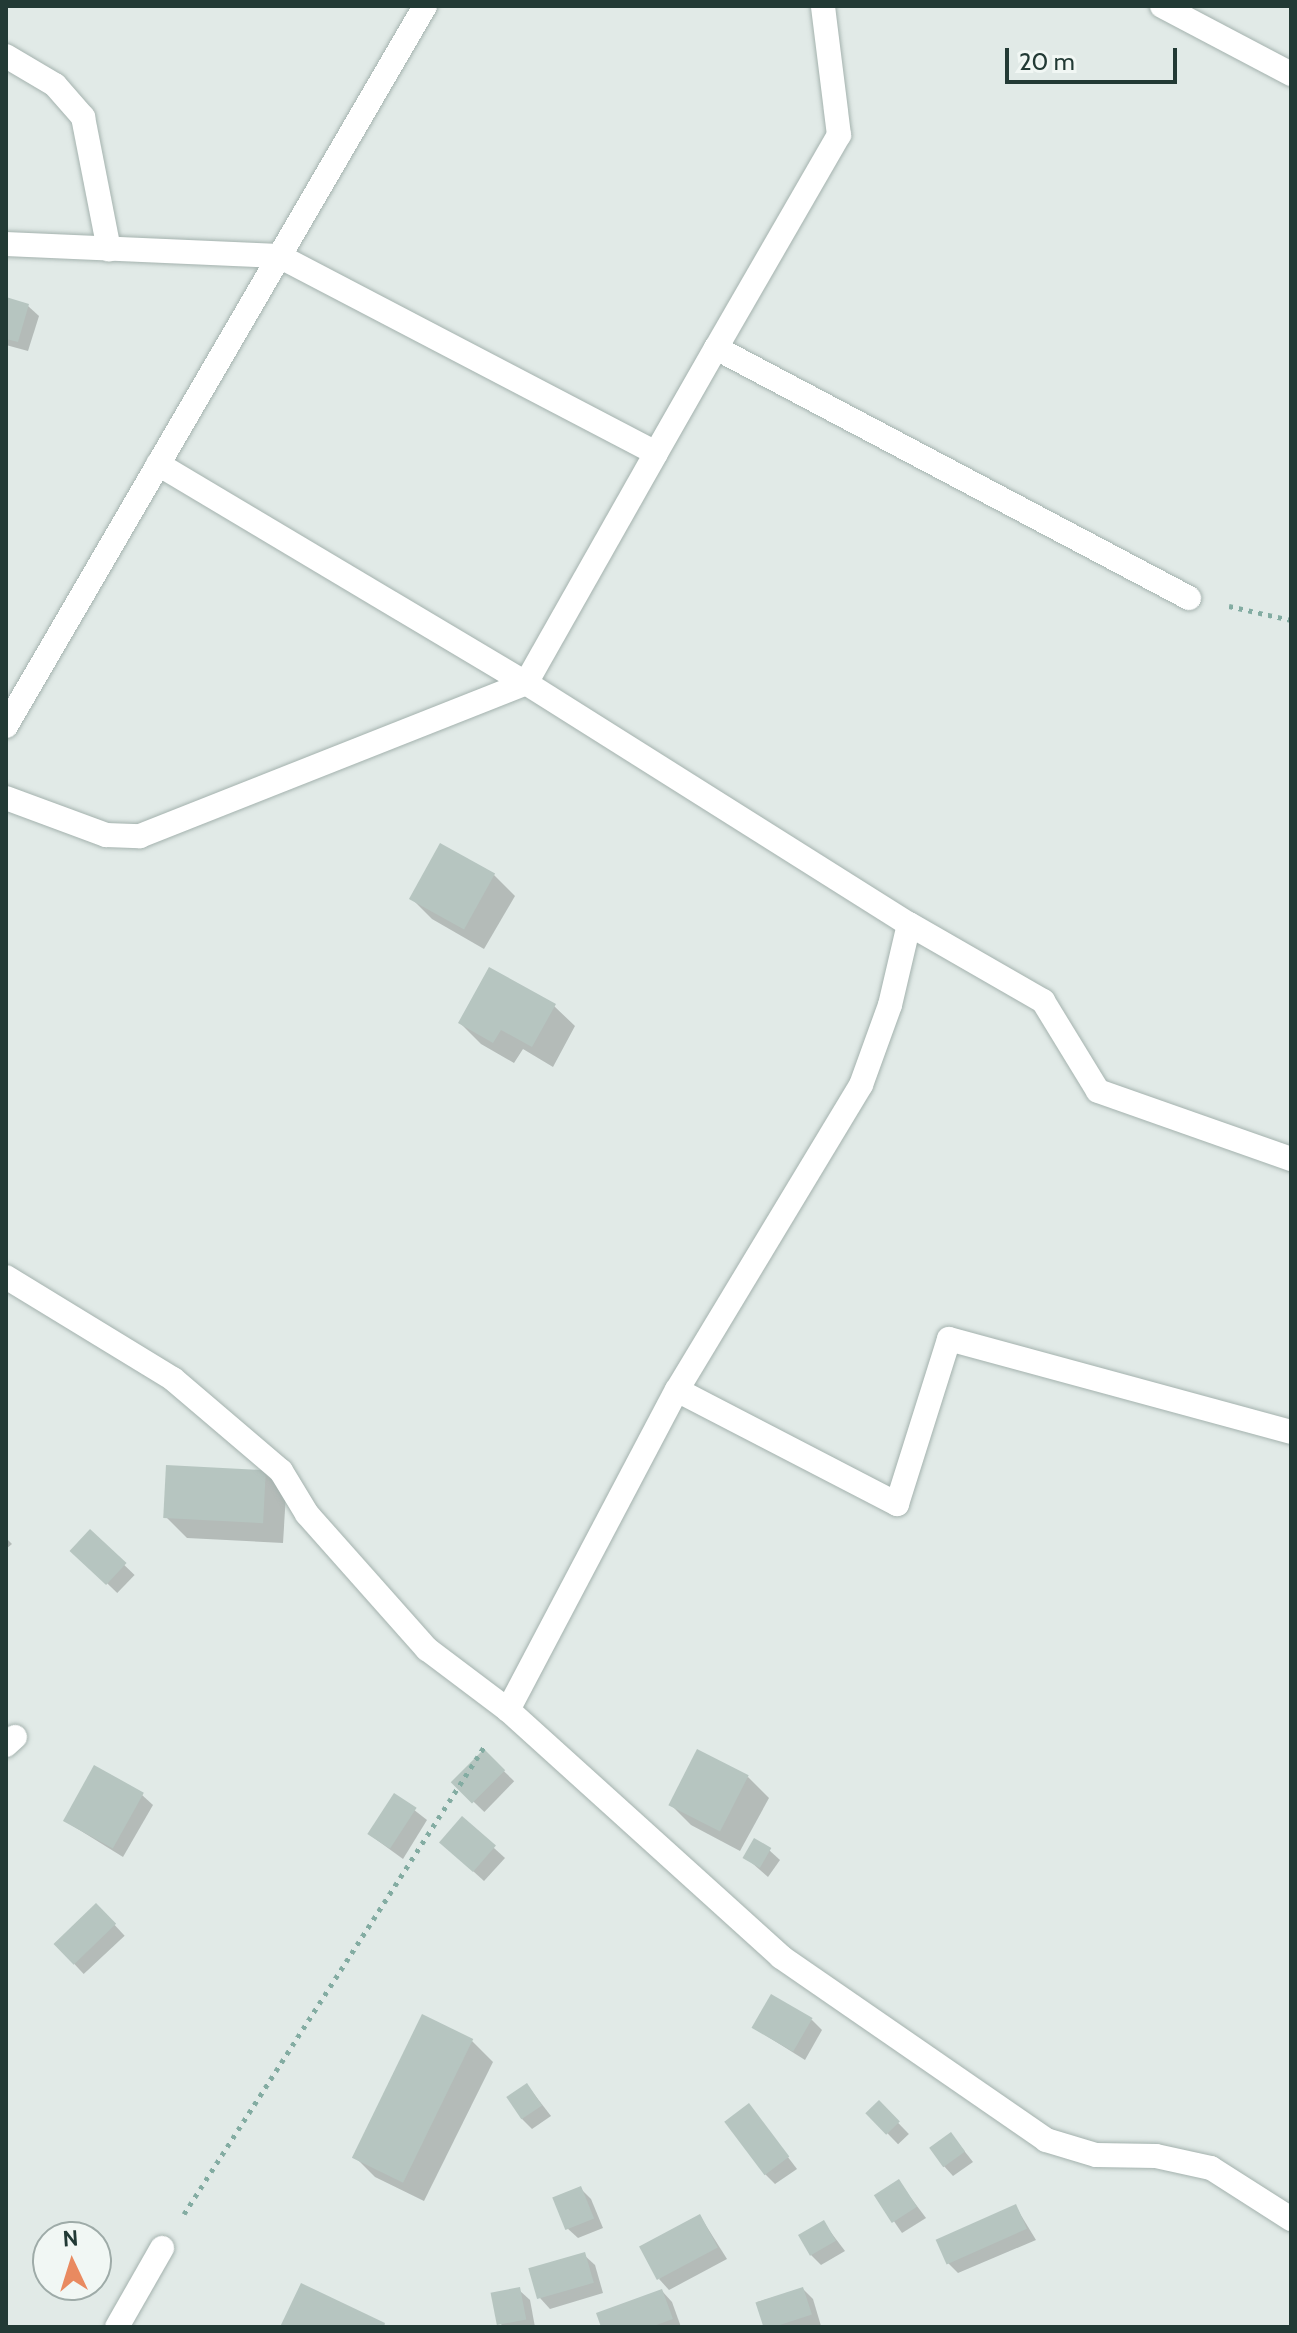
<!DOCTYPE html>
<style>
body{margin:0}
#map{position:relative;width:1297px;height:2333px;overflow:hidden;background:#e1eae7;font-family:Cabin,sans-serif}
div>[style]{position:absolute}
[style*='--x']{left:calc(var(--x)*1px);top:calc(var(--y)*1px);width:calc(var(--w)*1px);rotate:calc(var(--a)*1deg)}
.shadow>*{inset:0;background:#0003;transform-origin:0 0}
.building>*{inset:0;background:#b6c5c0;transform-origin:0 0}
.path>*{height:5px;margin-top:-2.5px;transform-origin:0;background:repeating-linear-gradient(90deg,#83aca2 0 4px,transparent 0 10px)}
.roads{filter:drop-shadow(0 0 2px #a4b2ae) drop-shadow(0 0 2px #a4b2ae)}
.minor>*{height:24px;margin:-12px;padding:0 12px;transform-origin:12px;border-radius:12px;background:#fff}
span{translate:-50% -50%;white-space:nowrap;text-align:center;line-height:1.15;-webkit-text-stroke:8px #f1f7f4;paint-order:stroke}
.frame{position:absolute;inset:0;border:8px solid #223a35;pointer-events:none}
.north{position:absolute;left:32px;top:2221px;width:80px;height:80px;box-sizing:border-box;background:#f1f7f4;border:2px solid #9eaba8;border-radius:50%;rotate:356deg;font-size:22px;font-weight:700;line-height:32px;text-align:center;color:#223a35}
.north::after{content:'';display:block;margin:auto;width:28px;height:36px;background:#e98a60;clip-path:polygon(50% 0,100% 100%,50% 72%,0 100%)}
.scale{position:absolute;left:1005px;top:48px;width:172px;height:36px;box-sizing:border-box;border:4px solid #223a35;border-top:0;padding-left:10px;font-size:24px;line-height:28px;white-space:nowrap;color:#223a35;-webkit-text-stroke:6px #f1f7f4;paint-order:stroke}
</style>
<div id="map">
<div class="shadow">
<i style="clip-path:polygon(6px 299px,28px 306px,39px 316px,28px 351px,6px 345px)"></i>
<i style="clip-path:polygon(494px 875px,515px 896px,484px 949px,432px 919px,411px 898px)"></i>
<i style="clip-path:polygon(554px 1006px,575px 1026px,553px 1067px,523px 1049px,514px 1063px,481px 1044px,460px 1023px)"></i>
<i style="clip-path:polygon(265px 1473px,286px 1494px,283px 1543px,187px 1538px,166px 1517px)"></i>
<i style="left:90px;top:1532px;width:62px;height:25px;rotate:44deg"></i>
<i style="clip-path:polygon(6px 1538px,12px 1544px,6px 1549px)"></i>
<i style="left:484px;top:1752px;width:42px;height:43px;rotate:44deg"></i>
<i style="clip-path:polygon(748px 1777px,769px 1798px,740px 1851px,691px 1825px,670px 1804px)"></i>
<i style="clip-path:polygon(142px 1795px,153px 1805px,123px 1857px,65px 1821px)"></i>
<i style="clip-path:polygon(395px 1795px,427px 1820px,403px 1859px,370px 1835px)"></i>
<i style="clip-path:polygon(494px 1848px,505px 1858px,484px 1881px,452px 1852px)"></i>
<i style="clip-path:polygon(769px 1850px,780px 1860px,768px 1877px,744px 1856px)"></i>
<i style="left:96px;top:1905px;width:42px;height:56px;rotate:47deg"></i>
<i style="clip-path:polygon(812px 2020px,822px 2030px,805px 2060px,754px 2028px)"></i>
<i style="clip-path:polygon(472px 2041px,493px 2062px,424px 2201px,375px 2177px,354px 2156px)"></i>
<i style="clip-path:polygon(527px 2085px,551px 2116px,532px 2129px,522px 2119px)"></i>
<i style="left:879px;top:2103px;width:43px;height:15px;rotate:46deg"></i>
<i style="clip-path:polygon(749px 2106px,797px 2169px,775px 2184px,765px 2174px)"></i>
<i style="clip-path:polygon(951px 2134px,973px 2162px,953px 2176px,943px 2165px)"></i>
<i style="clip-path:polygon(899px 2182px,926px 2218px,902px 2233px,876px 2195px)"></i>
<i style="clip-path:polygon(581px 2189px,591px 2199px,603px 2228px,578px 2238px,567px 2228px)"></i>
<i style="clip-path:polygon(1016px 2207px,1036px 2240px,958px 2273px,948px 2263px)"></i>
<i style="clip-path:polygon(700px 2216px,727px 2259px,669px 2290px,659px 2279px)"></i>
<i style="clip-path:polygon(823px 2222px,845px 2251px,821px 2265px,811px 2255px)"></i>
<i style="clip-path:polygon(584px 2255px,595px 2265px,603px 2293px,550px 2309px,540px 2298px)"></i>
<i style="clip-path:polygon(803px 2289px,813px 2299px,821px 2326px,765px 2327px,757px 2302px)"></i>
<i style="clip-path:polygon(519px 2290px,530px 2300px,535px 2327px,500px 2327px)"></i>
<i style="clip-path:polygon(662px 2291px,672px 2302px,681px 2327px,603px 2327px)"></i>
</div>
<div class="building">
<i style="clip-path:polygon(6px 297px,29px 304px,18px 342px,6px 339px)"></i>
<i style="left:440px;top:843px;width:63px;height:64px;rotate:29deg"></i>
<i style="clip-path:polygon(489px 967px,556px 1004px,532px 1047px,501px 1030px,493px 1043px,458px 1023px)"></i>
<i style="left:166px;top:1465px;width:100px;height:53px;rotate:3deg"></i>
<i style="left:90px;top:1529px;width:50px;height:30px;rotate:43deg"></i>
<i style="left:484px;top:1749px;width:30px;height:47px;rotate:45deg"></i>
<i style="left:697px;top:1749px;width:58px;height:63px;rotate:27deg"></i>
<i style="left:94px;top:1765px;width:57px;height:64px;rotate:29deg"></i>
<i style="left:394px;top:1793px;width:27px;height:49px;rotate:33deg"></i>
<i style="left:462px;top:1816px;width:45px;height:35px;rotate:41deg"></i>
<i style="left:754px;top:1838px;width:20px;height:23px;rotate:30deg"></i>
<i style="left:96px;top:1903px;width:29px;height:59px;rotate:46deg"></i>
<i style="left:771px;top:1994px;width:48px;height:39px;rotate:30deg"></i>
<i style="left:422px;top:2014px;width:57px;height:160px;rotate:26deg"></i>
<i style="left:527px;top:2083px;width:27px;height:25px;rotate:56deg"></i>
<i style="left:879px;top:2100px;width:30px;height:19px;rotate:46deg"></i>
<i style="left:749px;top:2103px;width:67px;height:31px;rotate:53deg"></i>
<i style="left:951px;top:2132px;width:24px;height:27px;rotate:54deg"></i>
<i style="left:899px;top:2179px;width:33px;height:30px;rotate:57deg"></i>
<i style="left:581px;top:2186px;width:35px;height:31px;rotate:68deg"></i>
<i style="left:1016px;top:2204px;width:27px;height:88px;rotate:66deg"></i>
<i style="left:700px;top:2214px;width:38px;height:69px;rotate:62deg"></i>
<i style="left:824px;top:2220px;width:24px;height:30px;rotate:60deg"></i>
<i style="left:585px;top:2252px;width:32px;height:59px;rotate:74deg"></i>
<i style="clip-path:polygon(301px 2283px,385px 2323px,384px 2327px,280px 2327px)"></i>
<i style="left:520px;top:2287px;width:33px;height:30px;rotate:79deg"></i>
<i style="left:803px;top:2287px;width:29px;height:50px;rotate:72deg"></i>
<i style="clip-path:polygon(662px 2289px,673px 2319px,651px 2327px,601px 2327px,596px 2313px)"></i>
</div>
<div class="path">
<i style="--x:1229;--y:606;--w:64;--a:12.7"></i>
<i style="--x:184;--y:2214;--w:559;--a:-57.28"></i>
</div>
<div class="roads">
<div class="minor">
<i style="--x:1162;--y:6;--w:146;--a:27.8"></i>
<i style="--x:6;--y:56;--w:57;--a:30.6"></i>
<i style="--x:55;--y:85;--w:43;--a:48.8"></i>
<i style="--x:83;--y:117;--w:135;--a:78.9"></i>
<i style="--x:6;--y:244;--w:273;--a:2.5"></i>
<i style="--x:279;--y:256;--w:425;--a:27.6"></i>
<i style="--x:656;--y:453;--w:121;--a:-60.3"></i>
<i style="--x:716;--y:348;--w:535;--a:27.86"></i>
<i style="--x:716;--y:348;--w:246;--a:-60"></i>
<i style="--x:839;--y:135;--w:130;--a:-97.1"></i>
<i style="--x:158;--y:464;--w:428;--a:30.8"></i>
<i style="--x:526;--y:683;--w:264;--a:-60.5"></i>
<i style="--x:6;--y:726;--w:833;--a:-59.8"></i>
<i style="--x:6;--y:798;--w:107;--a:20.3"></i>
<i style="--x:106;--y:835;--w:34;--a:2"></i>
<i style="--x:140;--y:836;--w:415;--a:-21.6"></i>
<i style="--x:526;--y:683;--w:453;--a:32.2"></i>
<i style="--x:6;--y:1277;--w:196;--a:31.4"></i>
<i style="--x:173;--y:1379;--w:142;--a:40.4"></i>
<i style="--x:281;--y:1471;--w:50;--a:58.8"></i>
<i style="--x:307;--y:1514;--w:181;--a:48.4"></i>
<i style="--x:427;--y:1649;--w:101;--a:37"></i>
<i style="--x:508;--y:1710;--w:368;--a:42.1"></i>
<i style="--x:781;--y:1957;--w:322;--a:34.6"></i>
<i style="--x:1046;--y:2140;--w:52;--a:16.7"></i>
<i style="--x:1096;--y:2155;--w:60;--a:1"></i>
<i style="--x:1156;--y:2156;--w:56;--a:12.3"></i>
<i style="--x:1211;--y:2168;--w:95;--a:32.5"></i>
<i style="--x:677;--y:1390;--w:248;--a:27.4"></i>
<i style="--x:897;--y:1504;--w:173;--a:-72.5"></i>
<i style="--x:949;--y:1339;--w:354;--a:15.2"></i>
<i style="--x:508;--y:1710;--w:362;--a:-62.2"></i>
<i style="--x:677;--y:1390;--w:356;--a:-58.9"></i>
<i style="--x:861;--y:1085;--w:85;--a:-70.1"></i>
<i style="--x:890;--y:1005;--w:83;--a:-76.8"></i>
<i style="--x:909;--y:924;--w:155;--a:29.9"></i>
<i style="--x:1043;--y:1001;--w:105;--a:58.6"></i>
<i style="--x:1098;--y:1091;--w:205;--a:19.4"></i>
<i style="--x:6;--y:1745;--w:12;--a:-42"></i>
<i style="--x:117;--y:2327;--w:91;--a:-60.3"></i>
</div>
</div>
<div class="frame"></div>
<div class="north">N</div>
<div class="scale">20 m</div>
</div>
